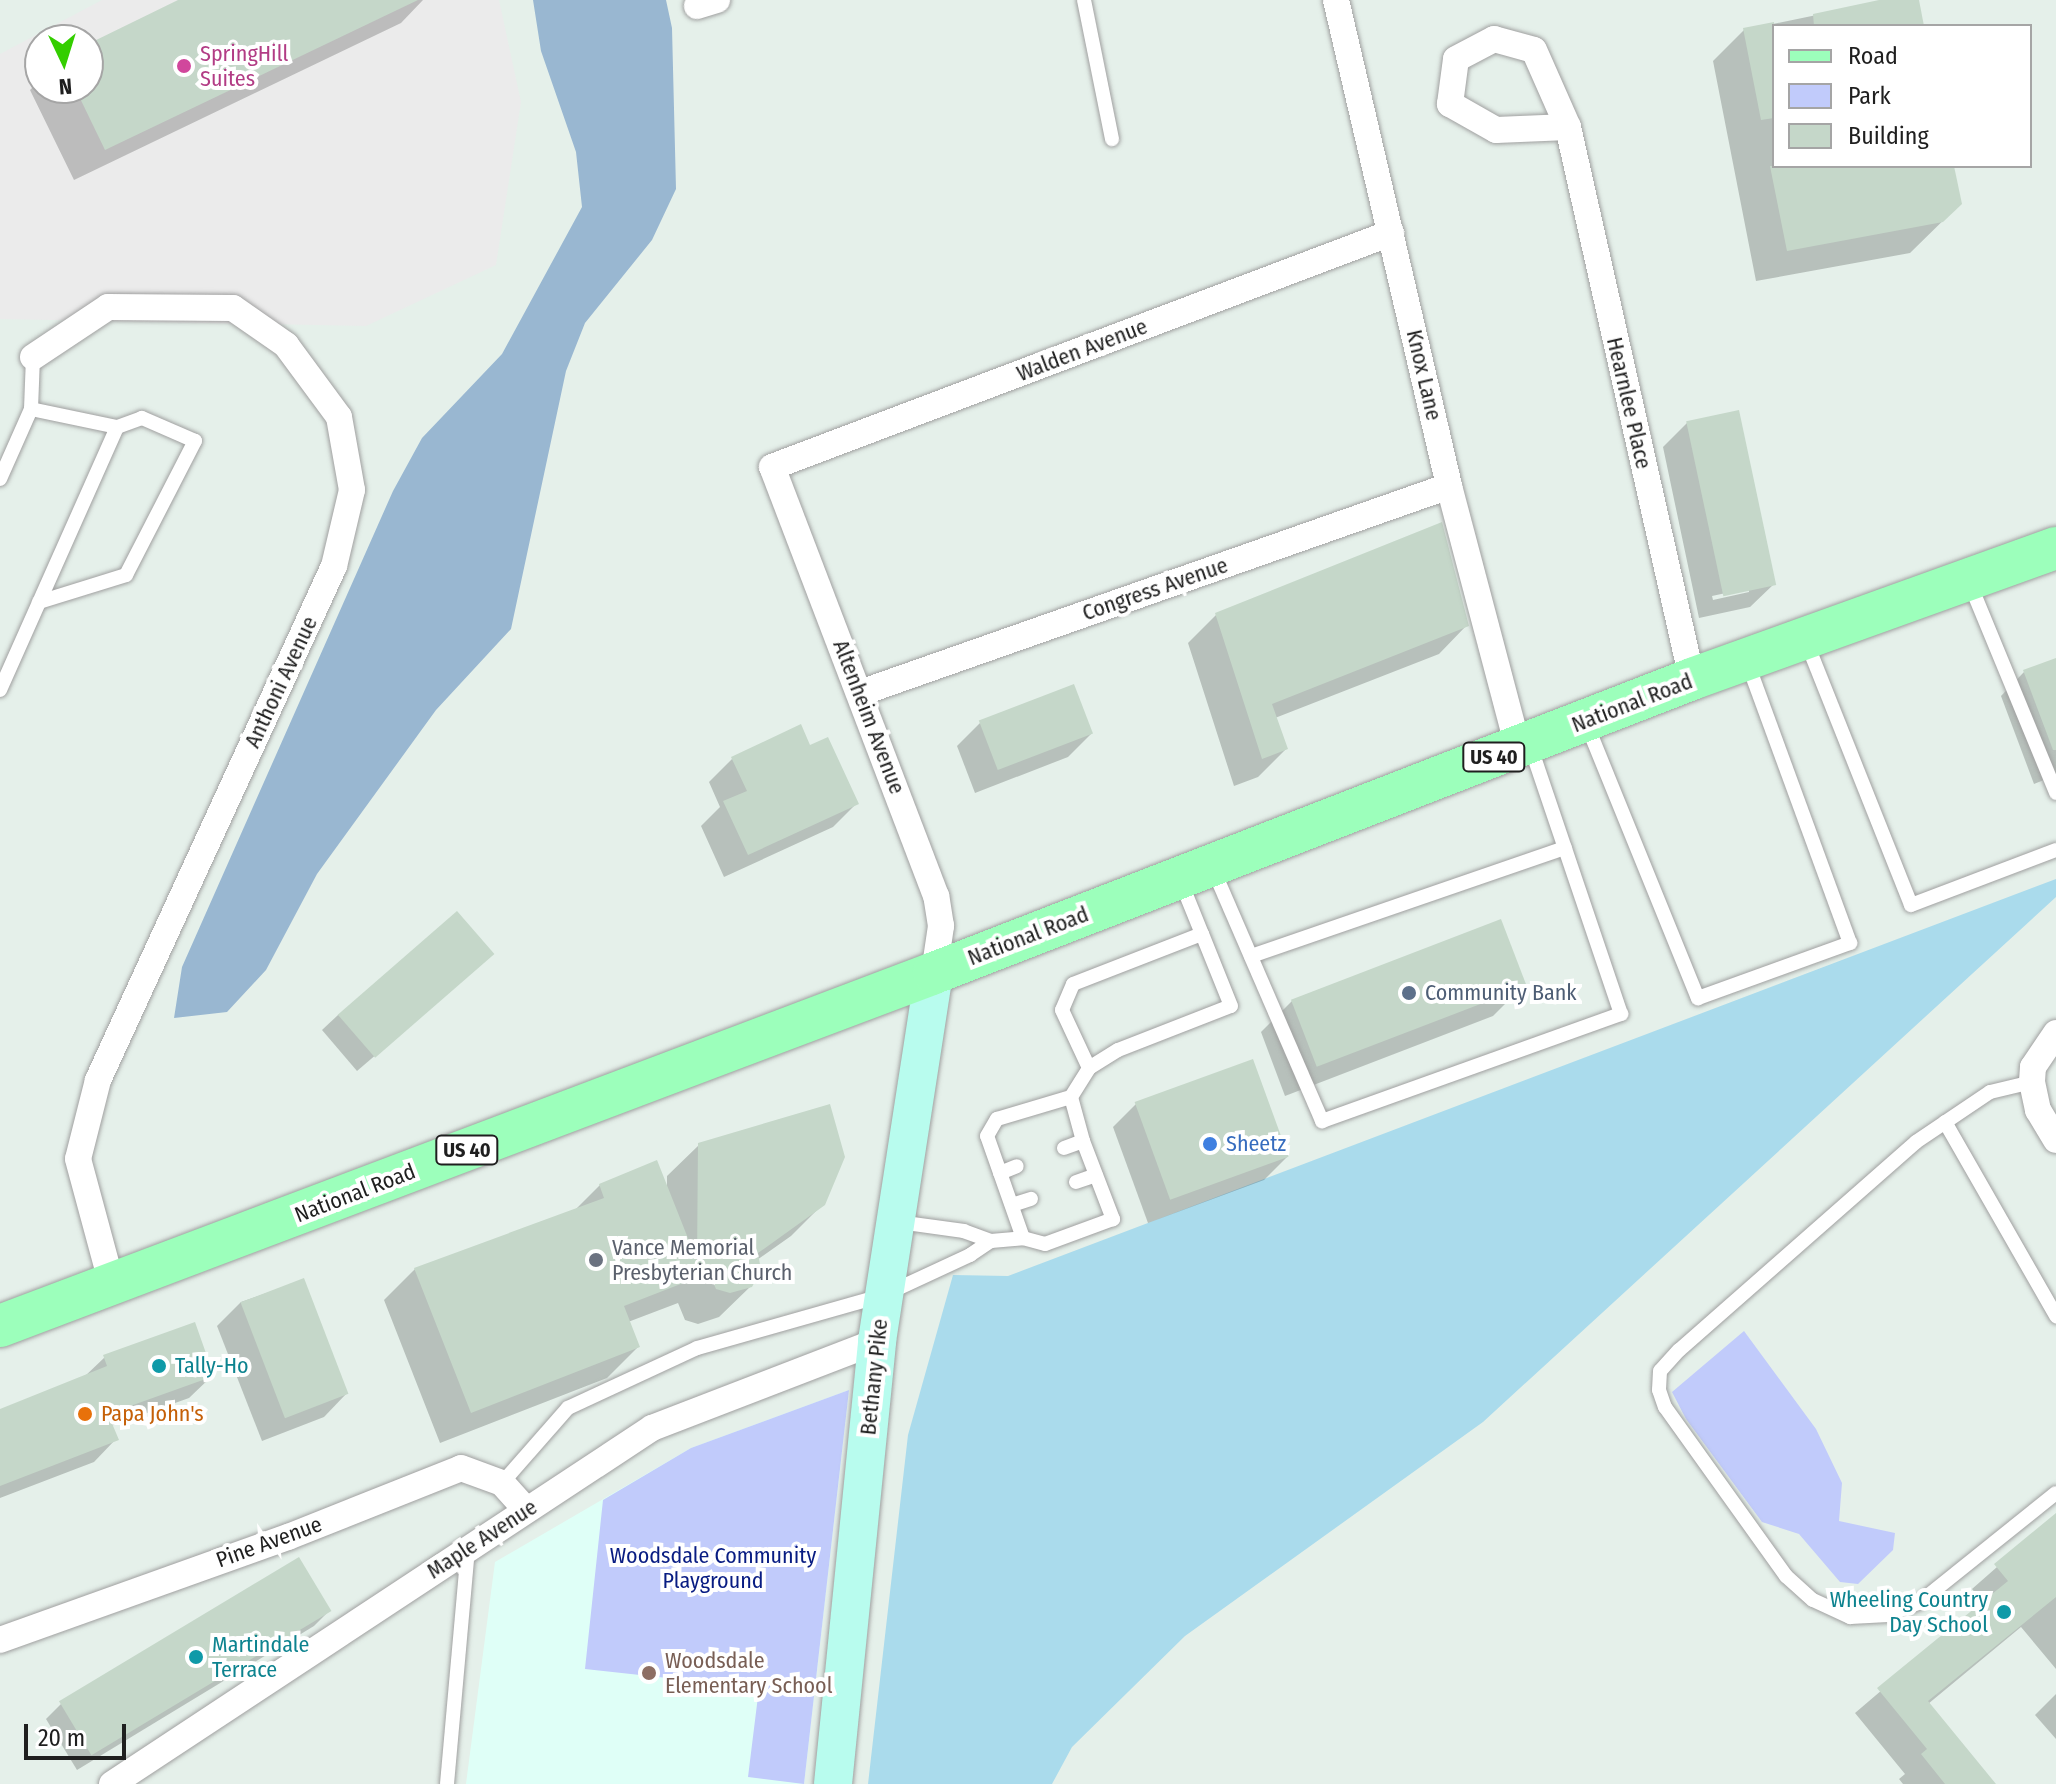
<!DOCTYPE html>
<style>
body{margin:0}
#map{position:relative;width:2056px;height:1784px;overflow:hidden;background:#e5f0ea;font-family:"Fira Sans Condensed",sans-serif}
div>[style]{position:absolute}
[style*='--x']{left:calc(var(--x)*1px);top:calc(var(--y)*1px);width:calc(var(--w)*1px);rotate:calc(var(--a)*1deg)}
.education>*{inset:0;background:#dffff7}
.grass>*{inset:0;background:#aadbec}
.forest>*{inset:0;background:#99b7d1}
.park>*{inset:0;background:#c1cbfb}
.parking>*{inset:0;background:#ebebeb}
.shadow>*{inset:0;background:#0003}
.building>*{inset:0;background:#c5d7c9;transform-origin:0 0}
.roads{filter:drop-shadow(0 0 2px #a0a0a0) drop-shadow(0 0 2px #a0a0a0)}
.service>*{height:14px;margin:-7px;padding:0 7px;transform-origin:7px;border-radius:7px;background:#fff}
.minor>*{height:26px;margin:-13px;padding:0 13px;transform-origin:13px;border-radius:13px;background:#fff}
.secondary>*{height:38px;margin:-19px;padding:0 19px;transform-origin:19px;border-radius:19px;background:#b8fcee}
.primary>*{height:42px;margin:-21px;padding:0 21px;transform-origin:21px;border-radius:21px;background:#9cffbb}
.dots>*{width:22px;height:22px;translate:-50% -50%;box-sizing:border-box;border:4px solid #fff;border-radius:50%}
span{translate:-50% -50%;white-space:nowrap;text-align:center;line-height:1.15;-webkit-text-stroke:8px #fff;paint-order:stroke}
.shield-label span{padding:2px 6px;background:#fff;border:2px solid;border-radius:6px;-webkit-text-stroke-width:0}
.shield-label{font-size:20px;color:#1f1f1f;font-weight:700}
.hotel-label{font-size:22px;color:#b23c85}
.left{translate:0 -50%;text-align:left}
.street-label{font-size:22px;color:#1f1f1f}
.service-label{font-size:22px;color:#4e5e75}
.shop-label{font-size:22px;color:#366cbe}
.worship-label{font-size:22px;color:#5b616d}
.culture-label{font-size:22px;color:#0d838f}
.right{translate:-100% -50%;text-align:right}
.food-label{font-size:22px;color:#c56008}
.park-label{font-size:22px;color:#081c82}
.education-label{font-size:22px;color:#785e54}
.legend{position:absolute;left:1772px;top:24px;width:260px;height:144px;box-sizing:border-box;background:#fff;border:2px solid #a5a5a5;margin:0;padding:10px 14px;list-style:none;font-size:24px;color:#1f1f1f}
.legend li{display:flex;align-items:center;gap:16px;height:40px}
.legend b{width:40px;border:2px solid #a5a5a5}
.north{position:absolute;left:24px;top:24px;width:80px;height:80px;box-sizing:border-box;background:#fff;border:2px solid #a5a5a5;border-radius:50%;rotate:176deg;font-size:22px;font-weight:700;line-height:32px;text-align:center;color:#1f1f1f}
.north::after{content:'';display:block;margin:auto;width:28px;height:36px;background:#34ce00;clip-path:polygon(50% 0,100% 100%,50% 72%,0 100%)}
.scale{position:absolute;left:24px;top:1724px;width:102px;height:36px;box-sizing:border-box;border:4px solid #1f1f1f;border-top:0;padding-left:10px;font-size:24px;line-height:28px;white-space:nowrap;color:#1f1f1f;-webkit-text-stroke:6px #fff;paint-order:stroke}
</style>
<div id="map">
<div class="education">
<i style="clip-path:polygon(849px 1390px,804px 1784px,466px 1784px,495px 1562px,691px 1448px)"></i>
</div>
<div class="grass">
<i style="clip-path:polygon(2056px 879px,2056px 897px,1483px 1422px,1185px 1636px,1072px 1747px,1052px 1784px,868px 1784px,908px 1435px,953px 1275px,1008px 1276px)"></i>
</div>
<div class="forest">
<i style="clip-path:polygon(533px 0,666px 0,672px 28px,676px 189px,652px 240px,585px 323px,566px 371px,511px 629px,436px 710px,317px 874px,266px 970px,227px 1012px,174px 1018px,182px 967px,393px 491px,422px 438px,502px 354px,582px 207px,576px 152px,541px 51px)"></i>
</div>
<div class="park">
<i style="clip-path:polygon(1744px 1331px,1816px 1429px,1842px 1483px,1839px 1521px,1895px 1533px,1893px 1550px,1858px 1584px,1840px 1582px,1799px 1534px,1762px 1522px,1686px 1419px,1672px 1392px)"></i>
<i style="clip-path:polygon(849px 1390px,804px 1784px,748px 1777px,759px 1688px,585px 1669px,603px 1500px,691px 1448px)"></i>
</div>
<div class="parking">
<i style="clip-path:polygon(evenodd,102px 0,499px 0,521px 102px,496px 265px,366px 326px,0 319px,0 54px,102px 0,40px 40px,88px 40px,88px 88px,40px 88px,40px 40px)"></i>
</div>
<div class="shadow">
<i style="clip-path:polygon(183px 0,423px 0,401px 23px,74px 180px,30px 90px,40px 80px,40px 88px,88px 88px,88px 46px)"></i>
<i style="clip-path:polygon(1889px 0,1917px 0,1922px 26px,1774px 26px,1774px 166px,1952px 166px,1960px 204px,1910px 253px,1756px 281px,1713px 61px,1744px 30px)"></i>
<i style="clip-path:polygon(evenodd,1687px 423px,1774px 584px,1750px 607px,1699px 618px,1663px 447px,1687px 423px,1749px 588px,1749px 592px,1713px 600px,1712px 596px,1749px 588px)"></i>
<i style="clip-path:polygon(1217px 614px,1467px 625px,1439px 654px,1275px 718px,1286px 749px,1258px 777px,1234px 786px,1188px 643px)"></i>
<i style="clip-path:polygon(2056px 660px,2056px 775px,2034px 784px,2001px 696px,2024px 672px)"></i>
<i style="clip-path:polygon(980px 723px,1091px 734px,1068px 757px,975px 793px,957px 746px)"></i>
<i style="clip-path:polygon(809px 747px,857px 803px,833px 827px,724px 877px,701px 826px,720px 807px,709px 782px,732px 759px)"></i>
<i style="clip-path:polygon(476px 969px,357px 1071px,322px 1030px,338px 1015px)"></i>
<i style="clip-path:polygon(1524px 985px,1493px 1016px,1285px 1096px,1261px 1032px,1292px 1001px)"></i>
<i style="clip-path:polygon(1136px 1104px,1287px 1157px,1264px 1180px,1148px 1223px,1113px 1127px)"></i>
<i style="clip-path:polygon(699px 1145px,823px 1204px,791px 1236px,757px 1260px,751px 1286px,719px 1317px,698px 1324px,685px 1320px,678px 1303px,628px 1322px,638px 1347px,607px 1378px,440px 1443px,384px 1300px,415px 1269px,574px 1211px,600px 1185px,667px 1191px,667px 1176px)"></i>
<i style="clip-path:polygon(303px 1280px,347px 1393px,324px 1417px,262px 1441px,217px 1326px,241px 1302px)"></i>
<i style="clip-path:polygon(105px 1357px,212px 1376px,189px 1398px,111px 1426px,116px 1439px,94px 1462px,0 1498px,0 1411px,83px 1378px)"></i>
<i style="clip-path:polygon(2056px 1515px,2056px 1669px,2021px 1627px,1928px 1704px,1993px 1784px,1903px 1784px,1899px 1779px,1905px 1774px,1855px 1713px,1984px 1603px,1972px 1589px)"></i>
<i style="clip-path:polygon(329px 1611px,314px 1626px,77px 1770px,46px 1719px,61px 1704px)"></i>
<i style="clip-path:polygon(2056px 1694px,2056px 1739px,2035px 1715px)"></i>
</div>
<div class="building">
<i style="clip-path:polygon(178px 0,418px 0,105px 150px,75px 88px,88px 88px,88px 44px)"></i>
<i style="clip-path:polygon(1879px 0,1919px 0,1924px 26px,1814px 26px,1813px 14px)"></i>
<i style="clip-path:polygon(1774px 22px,1774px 118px,1761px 120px,1743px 28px)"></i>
<i style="clip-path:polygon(1770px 166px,1954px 166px,1962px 204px,1943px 222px,1787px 251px)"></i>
<i style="left:1739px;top:410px;width:179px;height:54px;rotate:78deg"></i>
<i style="clip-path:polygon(1442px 522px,1469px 626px,1272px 704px,1288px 749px,1262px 759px,1215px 613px)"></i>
<i style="clip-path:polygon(2056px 658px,2056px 750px,2053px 750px,2023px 670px)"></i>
<i style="left:1074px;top:684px;width:53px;height:102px;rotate:69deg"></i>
<i style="clip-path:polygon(801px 724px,810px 745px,828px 737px,859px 804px,748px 855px,723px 801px,747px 791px,731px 757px)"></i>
<i style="left:457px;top:911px;width:57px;height:158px;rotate:49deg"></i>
<i style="left:1501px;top:919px;width:72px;height:225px;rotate:69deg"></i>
<i style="left:1253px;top:1059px;width:104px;height:126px;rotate:70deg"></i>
<i style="clip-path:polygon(830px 1104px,845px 1157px,825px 1205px,758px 1253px,761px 1270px,752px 1287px,730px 1293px,716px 1289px,709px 1273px,624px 1306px,640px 1347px,471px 1413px,414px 1268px,604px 1198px,599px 1184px,657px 1160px,697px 1261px,698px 1143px)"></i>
<i style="left:304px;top:1278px;width:124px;height:68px;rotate:69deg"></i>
<i style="clip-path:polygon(195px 1322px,214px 1376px,108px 1414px,119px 1440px,0 1486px,0 1409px,107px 1366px,103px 1355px)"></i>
<i style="clip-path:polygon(2056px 1513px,2056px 1597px,1928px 1701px,1996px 1784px,1945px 1784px,1921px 1754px,1927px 1749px,1877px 1688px,2008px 1581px,1994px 1564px)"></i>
<i style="left:299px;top:1557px;width:63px;height:280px;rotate:59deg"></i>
</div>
<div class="roads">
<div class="service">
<i style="--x:1084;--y:0;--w:142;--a:78.6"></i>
<i style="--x:0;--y:479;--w:77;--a:-66.1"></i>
<i style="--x:31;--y:409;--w:52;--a:-87.8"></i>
<i style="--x:1970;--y:584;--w:226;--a:67.6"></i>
<i style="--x:39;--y:602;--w:91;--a:-17.2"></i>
<i style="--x:126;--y:575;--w:151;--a:-62.8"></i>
<i style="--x:195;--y:441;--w:58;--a:-156.5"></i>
<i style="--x:142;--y:418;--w:27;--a:160"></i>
<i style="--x:1806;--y:641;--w:284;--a:68.3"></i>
<i style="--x:1911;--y:905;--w:155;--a:-20.8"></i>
<i style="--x:0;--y:690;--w:288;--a:-66"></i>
<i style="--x:117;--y:427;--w:88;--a:-168.2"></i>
<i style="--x:1587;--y:725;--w:295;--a:67.9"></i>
<i style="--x:1698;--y:998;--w:162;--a:-19.9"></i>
<i style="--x:1850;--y:943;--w:299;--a:-110.1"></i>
<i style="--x:1213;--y:869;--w:275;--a:66.6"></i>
<i style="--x:1322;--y:1121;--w:318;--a:-19.7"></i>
<i style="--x:1621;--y:1014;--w:284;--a:-108.7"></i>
<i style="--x:1251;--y:956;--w:332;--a:-19"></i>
<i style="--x:1089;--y:1068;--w:34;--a:-32"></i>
<i style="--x:1118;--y:1050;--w:121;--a:-21.3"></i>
<i style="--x:1231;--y:1006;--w:78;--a:-111.9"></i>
<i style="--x:2032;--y:1082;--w:43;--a:166.6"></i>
<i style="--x:1990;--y:1092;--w:89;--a:146"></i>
<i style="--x:1916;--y:1142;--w:315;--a:138.7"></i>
<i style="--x:1679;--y:1350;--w:28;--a:132"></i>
<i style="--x:1660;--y:1371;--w:19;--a:93"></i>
<i style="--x:1659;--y:1390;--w:18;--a:71"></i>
<i style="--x:1665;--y:1407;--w:208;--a:54.4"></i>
<i style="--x:1786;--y:1576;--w:36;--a:42"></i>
<i style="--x:1813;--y:1600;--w:41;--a:24.7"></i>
<i style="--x:1850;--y:1617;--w:38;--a:-3"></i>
<i style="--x:1888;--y:1615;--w:35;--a:-22"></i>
<i style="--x:1920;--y:1602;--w:174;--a:-38.7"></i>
<i style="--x:1071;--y:1097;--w:46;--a:74.7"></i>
<i style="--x:1083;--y:1141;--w:84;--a:69"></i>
<i style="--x:1113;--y:1219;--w:72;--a:159.8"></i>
<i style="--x:1045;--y:1244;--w:23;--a:-165"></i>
<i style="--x:1023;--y:1238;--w:108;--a:-109.4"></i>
<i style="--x:987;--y:1136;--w:20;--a:-60"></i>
<i style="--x:997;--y:1119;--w:77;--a:-16.6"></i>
<i style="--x:1071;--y:1097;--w:34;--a:-58"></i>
<i style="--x:1089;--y:1068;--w:64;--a:-115"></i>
<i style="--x:1062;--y:1010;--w:28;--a:-67"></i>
<i style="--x:1073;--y:984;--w:138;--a:-21.2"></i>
<i style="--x:1202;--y:934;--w:56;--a:-112"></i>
<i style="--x:1945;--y:1122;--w:224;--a:60.2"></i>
<i style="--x:1064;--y:1148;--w:20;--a:-20"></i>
<i style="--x:1000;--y:1173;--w:18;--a:-22"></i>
<i style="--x:1076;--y:1182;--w:21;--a:-19"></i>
<i style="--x:1012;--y:1205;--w:20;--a:-18"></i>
<i style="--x:991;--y:1241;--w:32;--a:-5"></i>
<i style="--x:502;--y:1483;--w:100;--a:-48.7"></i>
<i style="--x:568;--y:1408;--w:142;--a:-24.9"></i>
<i style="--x:697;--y:1348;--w:194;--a:-15.8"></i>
<i style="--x:884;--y:1295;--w:95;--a:-24.9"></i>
<i style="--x:970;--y:1255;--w:25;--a:-34"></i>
<i style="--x:991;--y:1241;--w:29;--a:-160"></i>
<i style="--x:964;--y:1231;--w:67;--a:-172.2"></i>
<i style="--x:447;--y:1784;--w:236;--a:-84.9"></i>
</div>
<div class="minor">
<i style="--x:1336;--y:0;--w:499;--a:76.9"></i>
<i style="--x:1449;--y:486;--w:270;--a:75.2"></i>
<i style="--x:697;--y:6;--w:21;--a:-17"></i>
<i style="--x:1568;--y:127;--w:72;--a:177.6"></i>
<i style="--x:1496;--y:130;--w:53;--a:-150.5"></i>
<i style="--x:1450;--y:104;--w:45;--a:-82.4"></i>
<i style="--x:1456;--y:59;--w:43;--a:-27.8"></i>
<i style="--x:1494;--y:39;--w:41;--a:15.4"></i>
<i style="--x:1534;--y:50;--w:84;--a:66.2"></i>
<i style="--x:1568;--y:127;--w:566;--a:77.34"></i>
<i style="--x:33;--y:357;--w:90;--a:-33.7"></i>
<i style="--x:108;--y:307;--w:125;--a:0.5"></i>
<i style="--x:233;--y:308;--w:65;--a:34.9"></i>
<i style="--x:286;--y:345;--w:89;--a:53.6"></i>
<i style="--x:339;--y:417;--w:74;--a:79.9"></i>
<i style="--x:352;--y:490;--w:78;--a:103.3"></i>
<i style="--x:334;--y:566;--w:566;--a:114.66"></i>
<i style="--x:98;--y:1080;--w:81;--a:104.2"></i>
<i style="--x:78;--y:1159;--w:131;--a:74.9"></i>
<i style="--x:860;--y:693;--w:624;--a:-19.36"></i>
<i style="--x:934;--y:973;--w:48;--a:-81.5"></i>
<i style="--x:941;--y:926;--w:30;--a:-99"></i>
<i style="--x:936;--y:896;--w:459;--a:-110.9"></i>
<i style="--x:772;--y:467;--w:662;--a:-20.71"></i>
<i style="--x:2056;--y:1033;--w:41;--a:124.1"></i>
<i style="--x:2033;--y:1067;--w:15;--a:94"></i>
<i style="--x:2032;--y:1082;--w:29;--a:78"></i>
<i style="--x:2038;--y:1110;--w:35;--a:59"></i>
<i style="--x:0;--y:1640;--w:306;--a:-19.7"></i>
<i style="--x:288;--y:1537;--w:186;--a:-21.7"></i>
<i style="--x:461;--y:1468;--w:44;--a:20.1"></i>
<i style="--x:502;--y:1483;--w:36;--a:48"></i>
<i style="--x:112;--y:1784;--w:647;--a:-33.4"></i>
<i style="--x:652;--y:1428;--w:241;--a:-21.1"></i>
</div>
<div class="secondary">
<i style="--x:833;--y:1784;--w:445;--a:-84.3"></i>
<i style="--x:877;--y:1341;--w:372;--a:-81.2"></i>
</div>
<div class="primary">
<i style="--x:0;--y:1326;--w:998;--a:-20.7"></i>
<i style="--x:934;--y:973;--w:813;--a:-21.2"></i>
<i style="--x:1692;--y:679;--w:387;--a:-19.8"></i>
</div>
</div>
<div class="dots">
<i style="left:184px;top:66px;background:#d1479c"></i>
<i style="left:1409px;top:993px;background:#5c6f8a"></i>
<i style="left:1210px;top:1144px;background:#3f7fe0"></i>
<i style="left:596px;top:1260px;background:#6b7280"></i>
<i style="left:159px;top:1366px;background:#0f9aa8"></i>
<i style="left:85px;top:1414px;background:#e8710a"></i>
<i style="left:2004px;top:1612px;background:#0f9aa8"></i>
<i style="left:196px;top:1657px;background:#0f9aa8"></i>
<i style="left:649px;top:1673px;background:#8d6e63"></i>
</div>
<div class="shield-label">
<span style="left:1494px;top:757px">US 40</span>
<span style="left:467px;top:1150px">US 40</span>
</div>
<div class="hotel-label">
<span class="left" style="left:200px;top:66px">SpringHill<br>Suites</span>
</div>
<div class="street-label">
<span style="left:1082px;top:350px;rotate:-21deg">Walden Avenue</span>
<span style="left:1424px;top:375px;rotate:77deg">Knox Lane</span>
<span style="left:1629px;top:403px;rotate:77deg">Hearnlee Place</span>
<span style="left:1155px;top:589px;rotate:-19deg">Congress Avenue</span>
<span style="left:281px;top:682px;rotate:-65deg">Anthoni Avenue</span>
<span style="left:1632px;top:703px;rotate:-21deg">National Road</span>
<span style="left:869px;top:717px;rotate:69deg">Altenheim Avenue</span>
<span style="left:1028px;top:936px;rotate:-21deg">National Road</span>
<span style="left:355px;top:1193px;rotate:-21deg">National Road</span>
<span style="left:874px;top:1377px;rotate:-84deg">Bethany Pike</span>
<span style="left:482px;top:1539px;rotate:-33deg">Maple Avenue</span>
<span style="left:269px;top:1542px;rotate:-20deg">Pine Avenue</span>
</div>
<div class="service-label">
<span class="left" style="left:1425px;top:993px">Community Bank</span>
</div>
<div class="shop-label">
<span class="left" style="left:1226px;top:1144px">Sheetz</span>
</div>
<div class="worship-label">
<span class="left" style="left:612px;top:1260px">Vance Memorial<br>Presbyterian Church</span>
</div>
<div class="culture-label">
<span class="left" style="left:175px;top:1366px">Tally-Ho</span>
<span class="right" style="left:1988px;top:1612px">Wheeling Country<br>Day School</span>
<span class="left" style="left:212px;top:1657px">Martindale<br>Terrace</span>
</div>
<div class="food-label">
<span class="left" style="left:101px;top:1414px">Papa John's</span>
</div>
<div class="park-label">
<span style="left:713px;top:1568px">Woodsdale Community<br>Playground</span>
</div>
<div class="education-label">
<span class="left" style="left:665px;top:1673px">Woodsdale<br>Elementary School</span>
</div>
<ul class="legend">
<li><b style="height:10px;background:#9cffbb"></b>Road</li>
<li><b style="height:22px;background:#c1cbfb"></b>Park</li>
<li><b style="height:22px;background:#c5d7c9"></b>Building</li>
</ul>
<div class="north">N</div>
<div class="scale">20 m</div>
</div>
